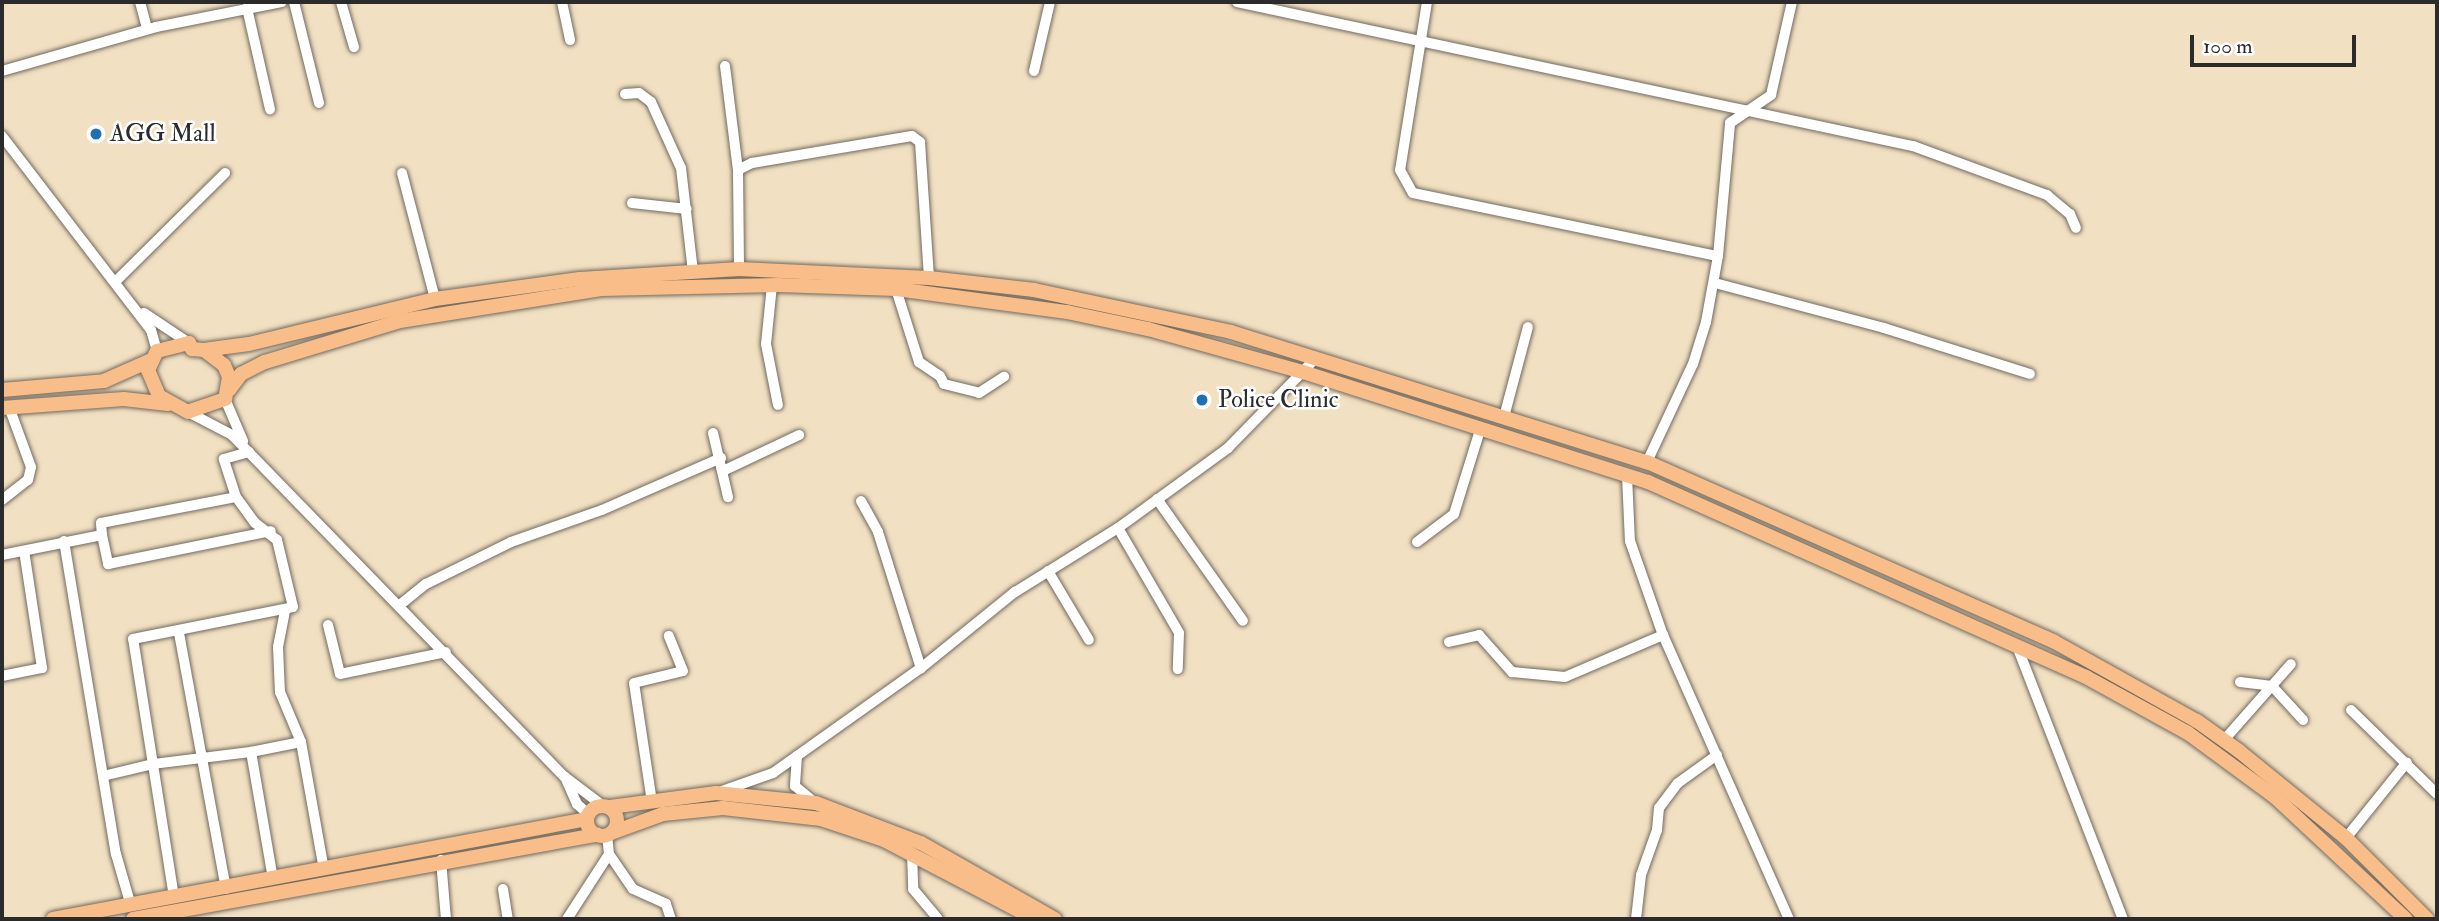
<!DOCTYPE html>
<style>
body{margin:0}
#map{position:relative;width:2439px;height:921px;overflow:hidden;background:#f2e0c2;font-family:"IM FELL Double Pica",serif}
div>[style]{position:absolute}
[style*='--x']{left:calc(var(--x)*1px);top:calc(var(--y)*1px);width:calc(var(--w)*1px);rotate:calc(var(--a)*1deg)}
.roads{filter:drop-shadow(0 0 2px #716a60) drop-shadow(0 0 2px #716a60)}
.minor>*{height:10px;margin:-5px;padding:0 5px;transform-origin:5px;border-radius:5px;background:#fff}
.major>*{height:14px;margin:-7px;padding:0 7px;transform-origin:7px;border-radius:7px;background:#f8bd88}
.major>.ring{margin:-7px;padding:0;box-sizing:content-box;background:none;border:14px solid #f8bd88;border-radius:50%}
.dots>*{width:19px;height:19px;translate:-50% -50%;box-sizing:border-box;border:4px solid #fff;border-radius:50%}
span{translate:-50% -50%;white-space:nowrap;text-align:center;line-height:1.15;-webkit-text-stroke:5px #fff;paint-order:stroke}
.poi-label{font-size:24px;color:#2b2b2b}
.left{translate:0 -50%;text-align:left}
.frame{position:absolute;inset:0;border:4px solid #2b2b2b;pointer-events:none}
.scale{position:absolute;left:2190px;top:35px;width:166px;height:32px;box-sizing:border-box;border:4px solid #2b2b2b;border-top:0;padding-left:9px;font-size:21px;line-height:24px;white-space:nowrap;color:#2b2b2b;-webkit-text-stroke:5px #fff;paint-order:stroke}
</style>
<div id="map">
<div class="roads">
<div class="minor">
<i style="--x:140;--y:2;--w:28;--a:75"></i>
<i style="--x:294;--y:2;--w:104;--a:76.1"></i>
<i style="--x:341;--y:2;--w:47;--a:73.9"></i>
<i style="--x:562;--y:2;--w:39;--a:78"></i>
<i style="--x:1237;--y:2;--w:691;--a:12.03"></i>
<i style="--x:1913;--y:146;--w:143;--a:20.1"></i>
<i style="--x:2047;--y:195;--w:30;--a:40"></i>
<i style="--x:2070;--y:214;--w:15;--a:67"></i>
<i style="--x:1427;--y:2;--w:170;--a:99.1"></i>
<i style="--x:1400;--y:170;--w:26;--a:61"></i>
<i style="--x:1413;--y:193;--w:311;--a:11.7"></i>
<i style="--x:247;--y:8;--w:104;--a:77.2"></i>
<i style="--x:725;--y:66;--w:105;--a:82.9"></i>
<i style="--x:738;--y:170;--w:99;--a:89.4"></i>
<i style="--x:2;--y:71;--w:160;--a:-15.9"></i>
<i style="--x:156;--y:27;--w:128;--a:-11.2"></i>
<i style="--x:1034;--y:71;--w:71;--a:-76.9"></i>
<i style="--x:625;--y:94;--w:14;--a:-4"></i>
<i style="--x:639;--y:93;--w:15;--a:37"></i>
<i style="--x:651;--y:102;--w:72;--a:65.6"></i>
<i style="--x:681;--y:168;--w:105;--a:83.4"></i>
<i style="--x:2;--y:136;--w:245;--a:52.5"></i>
<i style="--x:151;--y:330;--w:22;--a:74"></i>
<i style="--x:738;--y:170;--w:16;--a:-27"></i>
<i style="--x:752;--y:163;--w:162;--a:-9.6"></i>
<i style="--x:912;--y:136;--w:10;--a:37"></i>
<i style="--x:920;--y:142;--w:136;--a:86.2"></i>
<i style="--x:402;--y:173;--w:130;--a:75.3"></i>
<i style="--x:632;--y:203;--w:55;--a:6.2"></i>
<i style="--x:115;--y:282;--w:155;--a:-44.7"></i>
<i style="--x:1715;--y:283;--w:175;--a:14.9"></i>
<i style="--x:1884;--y:328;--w:153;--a:17.5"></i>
<i style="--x:772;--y:285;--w:59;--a:95.8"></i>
<i style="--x:766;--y:344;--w:62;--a:78.9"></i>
<i style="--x:896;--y:289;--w:77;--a:72.5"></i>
<i style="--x:919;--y:362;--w:25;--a:34"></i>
<i style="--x:940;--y:376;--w:9;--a:63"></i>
<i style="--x:944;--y:384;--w:36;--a:14"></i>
<i style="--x:979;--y:393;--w:30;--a:-33"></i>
<i style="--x:144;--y:313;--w:54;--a:33.7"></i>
<i style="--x:225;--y:399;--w:46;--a:66.8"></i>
<i style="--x:188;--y:412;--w:50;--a:27.6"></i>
<i style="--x:232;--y:435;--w:477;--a:45.8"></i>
<i style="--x:565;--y:777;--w:48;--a:37.3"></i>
<i style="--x:1504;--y:417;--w:93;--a:-75.1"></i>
<i style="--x:713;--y:433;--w:66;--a:76.8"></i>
<i style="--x:1647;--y:462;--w:108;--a:-64.9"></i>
<i style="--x:1693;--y:364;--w:44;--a:-72.8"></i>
<i style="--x:1706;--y:322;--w:67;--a:-79.7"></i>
<i style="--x:1718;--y:256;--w:134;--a:-84.8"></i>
<i style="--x:1730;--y:123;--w:50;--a:-34.3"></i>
<i style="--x:1771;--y:95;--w:95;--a:-77.3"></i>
<i style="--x:725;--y:470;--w:82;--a:-25.3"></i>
<i style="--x:1627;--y:476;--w:65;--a:87.4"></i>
<i style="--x:1630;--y:541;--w:100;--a:70.7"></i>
<i style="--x:1663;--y:635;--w:311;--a:66.1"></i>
<i style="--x:1157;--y:499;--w:149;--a:54.8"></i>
<i style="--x:2;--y:500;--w:33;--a:-38"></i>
<i style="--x:28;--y:480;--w:13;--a:-77"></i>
<i style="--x:31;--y:467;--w:64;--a:-110.1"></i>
<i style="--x:861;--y:501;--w:35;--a:61"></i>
<i style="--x:878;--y:532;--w:143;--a:72.5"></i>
<i style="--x:1118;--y:528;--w:121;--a:59.8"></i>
<i style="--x:1179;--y:633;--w:36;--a:92"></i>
<i style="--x:102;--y:535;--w:12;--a:-95"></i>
<i style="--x:101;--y:523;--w:137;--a:-10.9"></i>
<i style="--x:64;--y:541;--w:317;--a:80.6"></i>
<i style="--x:116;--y:854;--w:54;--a:73.9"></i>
<i style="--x:1417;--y:542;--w:46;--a:-37.1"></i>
<i style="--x:1454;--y:514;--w:88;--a:-72.8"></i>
<i style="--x:2;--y:555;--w:102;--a:-11.3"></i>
<i style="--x:102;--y:535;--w:30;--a:78"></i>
<i style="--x:108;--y:564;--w:166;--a:-11.4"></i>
<i style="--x:1048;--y:571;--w:80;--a:59.3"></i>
<i style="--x:401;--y:604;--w:32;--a:-39"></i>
<i style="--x:426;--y:584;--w:95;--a:-26.3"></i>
<i style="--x:511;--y:542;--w:96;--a:-19.4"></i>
<i style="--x:602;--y:510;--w:130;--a:-23.6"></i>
<i style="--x:285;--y:611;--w:37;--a:101"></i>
<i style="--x:278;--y:647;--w:45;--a:87.5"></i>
<i style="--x:280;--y:692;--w:54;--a:67.2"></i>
<i style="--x:301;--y:742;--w:130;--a:79.8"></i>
<i style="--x:328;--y:625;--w:50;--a:76.2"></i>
<i style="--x:340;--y:674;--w:108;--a:-11.7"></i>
<i style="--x:179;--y:633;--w:260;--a:79.6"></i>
<i style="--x:1449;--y:642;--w:31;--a:-13"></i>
<i style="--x:1479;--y:635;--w:50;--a:48.3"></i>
<i style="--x:1512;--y:672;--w:53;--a:5.4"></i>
<i style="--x:1565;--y:677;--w:107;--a:-23.2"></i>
<i style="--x:2017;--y:646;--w:293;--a:68.8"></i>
<i style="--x:2;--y:676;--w:41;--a:-11.3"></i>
<i style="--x:42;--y:668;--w:118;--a:-98.7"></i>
<i style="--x:2240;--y:682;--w:32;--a:7"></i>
<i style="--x:2272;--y:686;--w:46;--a:47.6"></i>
<i style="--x:2351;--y:710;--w:120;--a:44.3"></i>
<i style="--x:2224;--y:740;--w:101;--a:-48.6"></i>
<i style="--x:797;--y:756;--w:30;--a:94"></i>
<i style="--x:795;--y:786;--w:25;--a:40"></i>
<i style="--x:103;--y:776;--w:51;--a:-13.5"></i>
<i style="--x:153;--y:764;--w:99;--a:-7"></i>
<i style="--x:565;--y:777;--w:30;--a:66"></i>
<i style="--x:577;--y:804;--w:15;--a:42"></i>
<i style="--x:722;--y:791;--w:54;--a:-19.4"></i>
<i style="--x:773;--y:773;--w:181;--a:-35.4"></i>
<i style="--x:921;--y:668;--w:121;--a:-39"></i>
<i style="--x:1015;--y:592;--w:121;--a:-31.9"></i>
<i style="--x:1118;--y:528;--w:136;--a:-36"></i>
<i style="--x:1228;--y:448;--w:124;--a:-45.7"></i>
<i style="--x:652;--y:802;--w:120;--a:-98.6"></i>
<i style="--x:634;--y:683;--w:50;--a:-13.8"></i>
<i style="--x:683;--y:671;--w:38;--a:-112"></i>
<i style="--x:2346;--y:838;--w:97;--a:-51.2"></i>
<i style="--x:912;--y:853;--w:36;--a:88"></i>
<i style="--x:913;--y:889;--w:39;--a:50"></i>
<i style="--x:609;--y:854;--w:42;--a:55.6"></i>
<i style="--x:633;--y:889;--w:36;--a:24"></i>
<i style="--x:666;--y:904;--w:16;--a:72"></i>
<i style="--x:441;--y:860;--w:59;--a:85.2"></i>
<i style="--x:273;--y:879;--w:129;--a:-99.8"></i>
<i style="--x:251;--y:752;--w:51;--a:-11.3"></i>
<i style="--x:503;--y:889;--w:30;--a:81"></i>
<i style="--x:174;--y:897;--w:261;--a:-99"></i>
<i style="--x:133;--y:639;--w:163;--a:-11.3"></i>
<i style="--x:293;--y:607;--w:69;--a:-103.4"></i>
<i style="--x:277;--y:540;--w:28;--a:-142"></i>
<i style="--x:255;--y:523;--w:32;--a:-126"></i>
<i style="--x:236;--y:497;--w:40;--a:-108"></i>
<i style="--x:224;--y:459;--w:26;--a:-16"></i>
<i style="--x:567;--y:919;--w:77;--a:-57.1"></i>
<i style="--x:609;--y:854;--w:19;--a:-96"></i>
<i style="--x:1636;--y:919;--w:44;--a:-83.5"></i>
<i style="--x:1641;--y:875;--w:48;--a:-70.4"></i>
<i style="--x:1657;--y:830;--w:22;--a:-85"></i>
<i style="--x:1659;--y:808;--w:31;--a:-53"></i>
<i style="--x:1678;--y:783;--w:48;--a:-35.7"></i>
</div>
<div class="major">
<i style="--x:189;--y:343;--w:7;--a:63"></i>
<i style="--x:192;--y:349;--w:12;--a:5"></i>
<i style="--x:204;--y:350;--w:25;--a:37"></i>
<i style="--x:224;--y:365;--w:13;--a:67"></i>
<i style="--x:229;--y:377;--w:22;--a:100"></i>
<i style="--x:225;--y:399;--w:39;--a:161"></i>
<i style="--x:188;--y:412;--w:33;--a:-151"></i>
<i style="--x:159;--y:396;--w:28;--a:-113"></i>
<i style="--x:148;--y:370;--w:21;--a:-65"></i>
<i style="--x:157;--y:351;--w:33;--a:-14"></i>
<i style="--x:204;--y:350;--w:45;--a:-7.6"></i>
<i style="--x:249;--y:344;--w:191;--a:-13.6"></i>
<i style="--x:435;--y:299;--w:146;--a:-7.9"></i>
<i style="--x:580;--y:279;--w:159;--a:-3.6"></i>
<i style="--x:739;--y:269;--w:190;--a:2.7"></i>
<i style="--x:929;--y:278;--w:106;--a:6.5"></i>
<i style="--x:1034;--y:290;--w:201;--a:12"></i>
<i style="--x:1231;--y:332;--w:436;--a:17.4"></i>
<i style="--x:1647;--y:462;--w:444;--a:23.8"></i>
<i style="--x:2053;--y:641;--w:165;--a:29.1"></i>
<i style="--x:2197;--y:721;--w:52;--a:35.5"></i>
<i style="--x:2239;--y:751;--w:138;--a:39.1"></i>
<i style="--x:2346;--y:838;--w:115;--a:45"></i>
<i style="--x:2;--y:390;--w:102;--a:-5"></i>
<i style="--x:104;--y:381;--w:49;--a:-24"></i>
<i style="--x:229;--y:390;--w:20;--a:-53"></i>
<i style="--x:241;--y:374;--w:27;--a:-27"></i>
<i style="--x:265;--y:362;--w:141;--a:-16.9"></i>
<i style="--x:400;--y:321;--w:205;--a:-9"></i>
<i style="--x:602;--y:289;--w:176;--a:-1.3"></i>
<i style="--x:778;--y:285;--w:118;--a:1.9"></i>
<i style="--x:896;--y:289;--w:173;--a:7.7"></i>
<i style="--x:1067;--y:312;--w:83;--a:11.9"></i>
<i style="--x:1148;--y:329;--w:161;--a:15.5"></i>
<i style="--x:1303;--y:372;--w:362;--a:17.7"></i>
<i style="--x:1648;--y:482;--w:479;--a:24"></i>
<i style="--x:2086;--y:677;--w:116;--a:28.8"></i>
<i style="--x:2188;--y:733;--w:108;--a:36.3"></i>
<i style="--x:2275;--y:797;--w:179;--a:43"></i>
<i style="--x:2;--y:408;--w:122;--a:-4.2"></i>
<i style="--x:124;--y:399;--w:44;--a:6.5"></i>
<i class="ring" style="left:587px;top:806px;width:16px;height:16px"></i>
<i style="--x:610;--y:807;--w:107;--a:-7.5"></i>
<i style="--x:716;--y:793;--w:100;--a:5.7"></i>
<i style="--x:816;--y:803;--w:112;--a:20.9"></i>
<i style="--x:921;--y:843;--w:154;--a:29.6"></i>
<i style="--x:611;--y:833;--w:55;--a:-20.1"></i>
<i style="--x:663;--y:814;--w:60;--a:-5.7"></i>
<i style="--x:723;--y:808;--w:99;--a:6.4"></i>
<i style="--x:821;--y:819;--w:66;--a:18.4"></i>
<i style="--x:884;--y:840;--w:170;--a:27.6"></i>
<i style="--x:53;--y:919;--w:543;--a:-10.61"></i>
<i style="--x:133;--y:919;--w:472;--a:-10.3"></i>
</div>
</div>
<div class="dots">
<i style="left:96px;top:134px;background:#1f6fb2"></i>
<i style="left:1202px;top:400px;background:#1f6fb2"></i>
</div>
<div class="poi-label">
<span class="left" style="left:110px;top:134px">AGG Mall</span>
<span class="left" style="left:1218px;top:400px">Police Clinic</span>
</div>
<div class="frame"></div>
<div class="scale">100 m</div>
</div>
